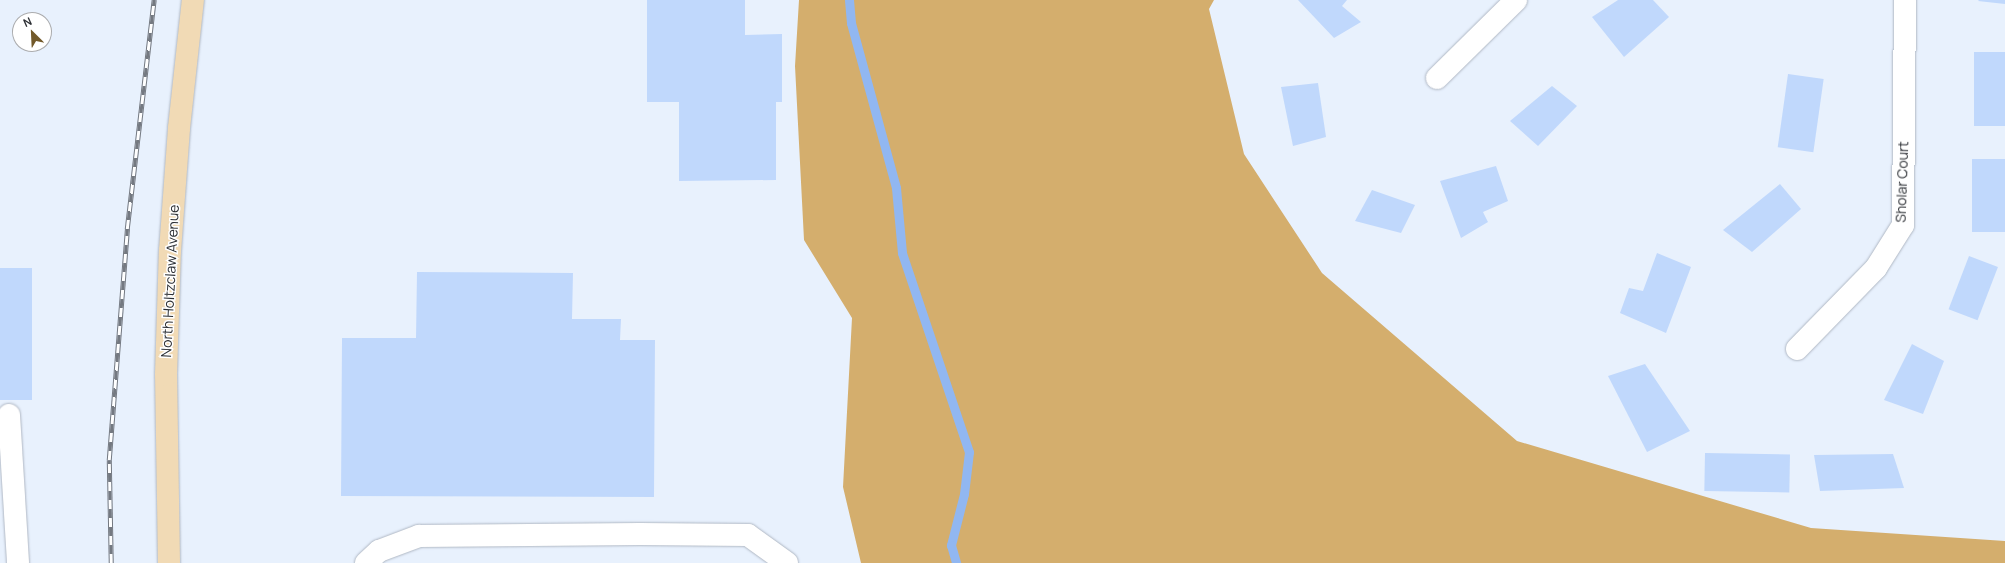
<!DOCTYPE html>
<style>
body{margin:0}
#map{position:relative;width:2005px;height:563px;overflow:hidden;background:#e8f1fd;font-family:Manrope,sans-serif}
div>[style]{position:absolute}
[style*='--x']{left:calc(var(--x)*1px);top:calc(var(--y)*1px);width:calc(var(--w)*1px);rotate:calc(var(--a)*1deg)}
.forest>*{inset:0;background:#d4ae6d}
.stream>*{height:9px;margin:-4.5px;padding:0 4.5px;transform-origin:4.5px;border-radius:4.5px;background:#91b7f1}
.building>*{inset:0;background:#c0d8fc;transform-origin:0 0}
.roads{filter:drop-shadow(0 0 1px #b0b8c4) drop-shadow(0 0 1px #b0b8c4)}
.minor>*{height:22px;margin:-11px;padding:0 11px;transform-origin:11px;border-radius:11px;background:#fff}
.major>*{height:22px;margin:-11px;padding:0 11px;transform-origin:11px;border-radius:11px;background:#f1dab5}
.rail>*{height:4.5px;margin-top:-2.25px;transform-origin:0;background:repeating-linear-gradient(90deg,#fff 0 9px,#747981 0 18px);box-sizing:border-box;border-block:1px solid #747981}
span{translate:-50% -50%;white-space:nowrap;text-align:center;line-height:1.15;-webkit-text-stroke:3px #fff;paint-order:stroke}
.street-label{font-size:14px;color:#2c2f34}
.north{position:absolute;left:12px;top:12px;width:40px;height:40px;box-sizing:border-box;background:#fff;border:1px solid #abacae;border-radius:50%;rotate:336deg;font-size:11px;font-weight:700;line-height:16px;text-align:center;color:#2c2f34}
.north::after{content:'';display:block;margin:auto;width:14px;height:18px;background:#72592a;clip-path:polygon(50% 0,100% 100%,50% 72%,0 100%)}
</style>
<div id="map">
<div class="forest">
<i style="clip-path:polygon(799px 0,1214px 0,1209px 9px,1244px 154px,1322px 273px,1517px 441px,1811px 528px,2005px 541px,2005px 563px,861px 563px,843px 487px,852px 318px,804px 240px,795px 66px)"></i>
</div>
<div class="stream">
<i style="--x:849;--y:0;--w:23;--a:85"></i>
<i style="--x:851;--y:23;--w:171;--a:74.7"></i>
<i style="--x:896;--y:188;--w:65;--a:84.7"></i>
<i style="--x:902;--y:253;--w:210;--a:71.4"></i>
<i style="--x:969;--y:452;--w:42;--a:96.8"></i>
<i style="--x:964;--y:494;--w:53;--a:104.3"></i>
<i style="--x:951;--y:545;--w:19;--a:74"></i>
</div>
<div class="building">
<i style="clip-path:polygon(647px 0,745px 0,745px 35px,782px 34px,782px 102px,776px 102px,776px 180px,679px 181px,679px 102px,647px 102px)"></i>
<i style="clip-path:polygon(1298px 0,1347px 0,1342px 6px,1361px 22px,1334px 38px)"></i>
<i style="clip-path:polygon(1618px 0,1653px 0,1669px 17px,1624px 57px,1592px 17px)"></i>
<i style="clip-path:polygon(1979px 0,2005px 0,2005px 4px,1978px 1px)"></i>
<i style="left:1974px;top:52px;width:31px;height:74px"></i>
<i style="left:1788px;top:74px;width:36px;height:74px;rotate:8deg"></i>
<i style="clip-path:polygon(1318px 83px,1326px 137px,1293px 146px,1281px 87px)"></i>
<i style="clip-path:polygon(1552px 86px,1577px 106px,1538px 146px,1510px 121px)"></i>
<i style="left:1972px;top:159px;width:33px;height:73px"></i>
<i style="clip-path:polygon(1496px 166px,1508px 201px,1483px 212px,1488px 222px,1461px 238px,1440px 181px)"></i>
<i style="clip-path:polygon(1780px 184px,1801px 209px,1752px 252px,1723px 230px)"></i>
<i style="clip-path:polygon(1372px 190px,1415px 205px,1401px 233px,1355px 221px)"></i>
<i style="clip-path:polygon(1657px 253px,1691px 267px,1666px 333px,1620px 313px,1629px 288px,1643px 291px)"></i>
<i style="left:1969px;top:256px;width:31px;height:57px;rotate:21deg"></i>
<i style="left:0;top:268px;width:32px;height:132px"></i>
<i style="clip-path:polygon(417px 272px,573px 273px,572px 319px,621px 319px,620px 340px,655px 340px,654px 497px,341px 496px,342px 338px,416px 338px)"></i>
<i style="clip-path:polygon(1912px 344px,1944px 361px,1923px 414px,1884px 400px)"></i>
<i style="clip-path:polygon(1645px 364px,1690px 431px,1647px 452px,1608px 376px)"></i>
<i style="left:1705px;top:453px;width:85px;height:38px;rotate:1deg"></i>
<i style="clip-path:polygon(1893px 454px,1904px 488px,1820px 491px,1814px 455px)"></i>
</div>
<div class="roads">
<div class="minor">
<i style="--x:1437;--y:78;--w:111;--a:-44.6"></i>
<i style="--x:1797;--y:349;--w:113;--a:-45.7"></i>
<i style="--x:1876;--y:268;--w:51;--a:-57.9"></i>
<i style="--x:1903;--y:225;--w:225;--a:-89.5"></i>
<i style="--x:9;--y:415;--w:148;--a:86.5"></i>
<i style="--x:366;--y:563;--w:18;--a:-43"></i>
<i style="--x:379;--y:551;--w:43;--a:-20.6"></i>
<i style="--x:419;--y:536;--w:221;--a:-0.5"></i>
<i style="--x:640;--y:534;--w:108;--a:0.5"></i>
<i style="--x:748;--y:535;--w:48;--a:35.7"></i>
</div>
<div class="major">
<i style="--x:169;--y:563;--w:188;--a:-90.9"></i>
<i style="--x:166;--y:375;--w:124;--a:-88.2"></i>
<i style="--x:170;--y:251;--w:123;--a:-85.8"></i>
<i style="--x:179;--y:128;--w:129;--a:-83.8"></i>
</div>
</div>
<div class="rail">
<i style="--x:111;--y:563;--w:103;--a:-91.1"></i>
<i style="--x:109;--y:460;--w:232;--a:-85.5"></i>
<i style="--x:127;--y:229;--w:231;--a:-83.3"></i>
</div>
<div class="street-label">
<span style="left:1902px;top:182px;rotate:-88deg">Sholar Court</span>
<span style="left:170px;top:281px;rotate:-87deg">North Holtzclaw Avenue</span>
</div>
<div class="north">N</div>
</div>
